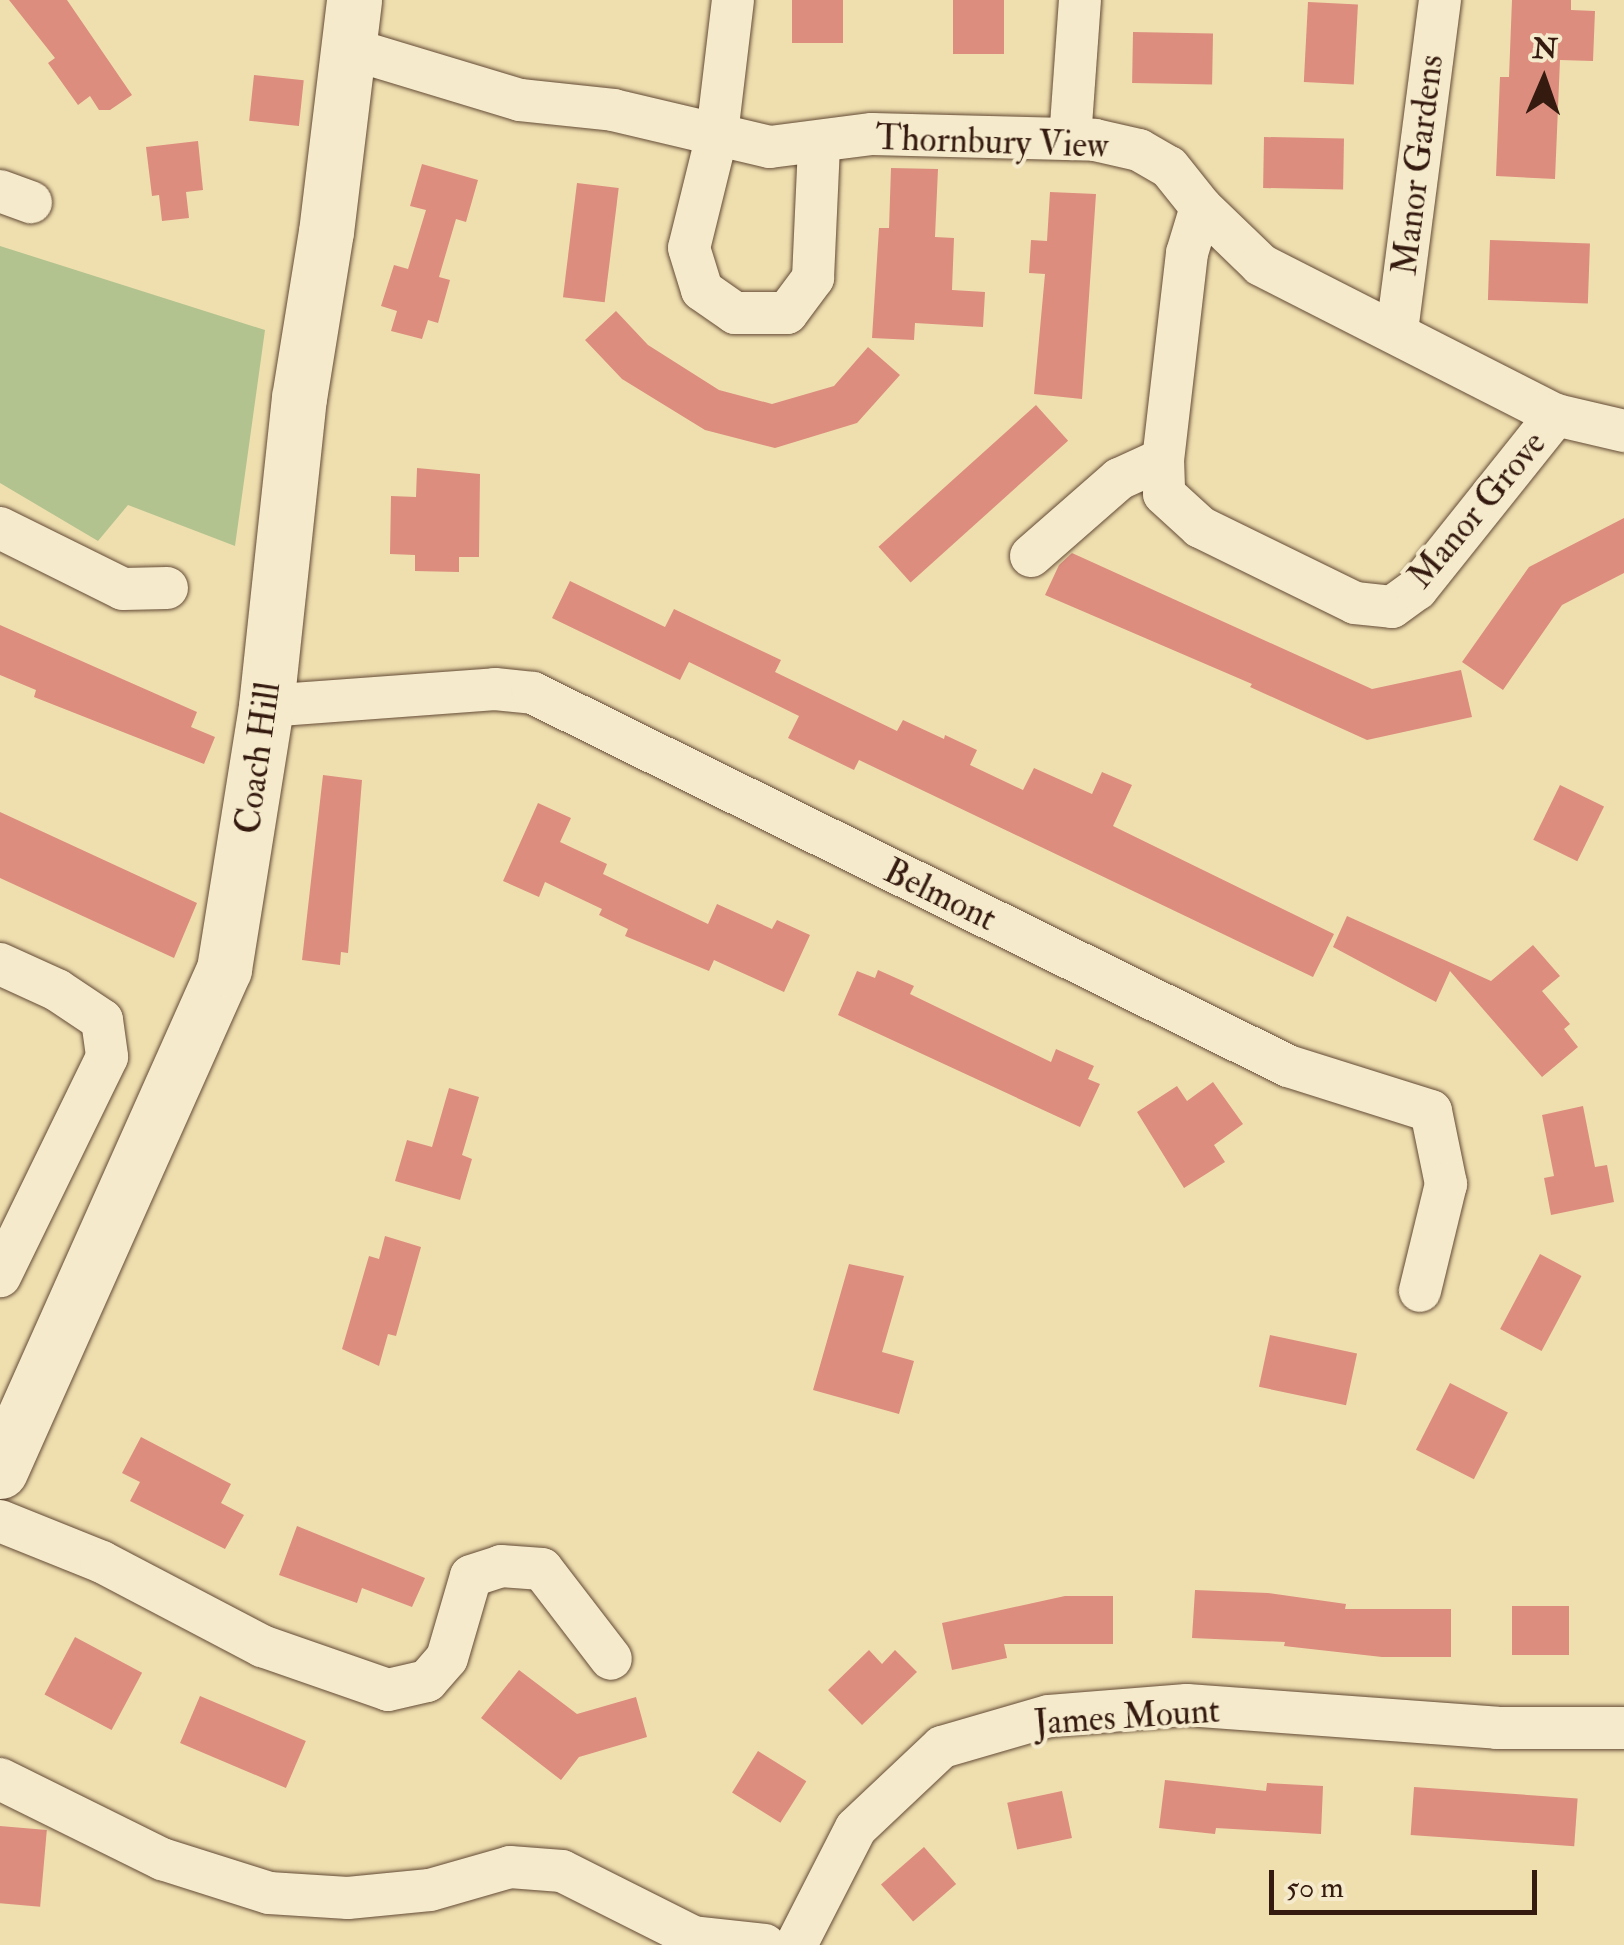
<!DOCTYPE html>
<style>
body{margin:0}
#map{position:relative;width:1624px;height:1945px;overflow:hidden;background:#efdfaf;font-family:"IM FELL Double Pica",serif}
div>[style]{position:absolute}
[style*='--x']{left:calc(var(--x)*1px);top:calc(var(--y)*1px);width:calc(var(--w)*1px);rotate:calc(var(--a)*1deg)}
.green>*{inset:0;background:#b3c38f}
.building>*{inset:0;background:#dc8d7e;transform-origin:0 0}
.roads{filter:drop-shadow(0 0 2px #644b37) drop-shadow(0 0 2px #644b37)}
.street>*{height:42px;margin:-21px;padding:0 21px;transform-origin:21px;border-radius:21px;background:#f5eacb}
.secondary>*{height:55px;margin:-27.5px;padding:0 27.5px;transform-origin:27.5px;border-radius:27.5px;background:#f5eacb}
span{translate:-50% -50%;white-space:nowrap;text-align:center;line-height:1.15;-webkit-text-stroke:8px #f5eacb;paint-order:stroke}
.street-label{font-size:35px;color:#351a0f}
.north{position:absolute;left:1494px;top:30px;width:100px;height:100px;-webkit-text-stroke:8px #f5eacb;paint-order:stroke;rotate:2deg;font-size:28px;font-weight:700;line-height:40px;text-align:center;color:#351a0f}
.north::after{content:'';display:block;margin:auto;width:35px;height:45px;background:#351a0f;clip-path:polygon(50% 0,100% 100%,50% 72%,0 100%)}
.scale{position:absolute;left:1269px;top:1870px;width:268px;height:45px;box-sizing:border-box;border:5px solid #351a0f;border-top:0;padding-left:12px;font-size:30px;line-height:35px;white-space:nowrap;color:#351a0f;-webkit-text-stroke:8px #f5eacb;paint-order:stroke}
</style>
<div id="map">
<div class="green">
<i style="clip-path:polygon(0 246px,265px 330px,235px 546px,128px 505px,98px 541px,0 483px)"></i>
</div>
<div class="building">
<i style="clip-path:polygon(9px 0,67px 0,132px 95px,110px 110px,99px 110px,90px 96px,78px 105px,48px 63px,55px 58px)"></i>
<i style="left:792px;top:0;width:51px;height:43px"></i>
<i style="left:953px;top:0;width:51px;height:54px"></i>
<i style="clip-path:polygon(1512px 0,1571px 0,1571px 10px,1595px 11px,1593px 61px,1560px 60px,1555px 179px,1496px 176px,1500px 77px,1509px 77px)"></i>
<i style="left:1308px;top:2px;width:50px;height:80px;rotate:3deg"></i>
<i style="left:1133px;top:32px;width:80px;height:51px;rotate:1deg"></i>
<i style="left:254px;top:75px;width:50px;height:46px;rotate:6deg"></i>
<i style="left:1264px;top:137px;width:80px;height:51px;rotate:1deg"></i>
<i style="clip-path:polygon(198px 141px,203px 190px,186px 192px,189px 218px,162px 221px,159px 195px,152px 196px,146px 147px)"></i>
<i style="clip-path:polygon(422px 164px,478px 180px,466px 222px,456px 219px,439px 277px,450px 280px,438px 323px,428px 320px,422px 339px,391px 331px,397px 311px,381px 306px,394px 265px,408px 269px,426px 210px,410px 206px)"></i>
<i style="clip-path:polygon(891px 168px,938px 169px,935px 237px,954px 238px,952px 290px,985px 292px,983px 327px,915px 323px,914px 340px,872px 338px,879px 228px,889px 228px)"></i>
<i style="left:577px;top:183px;width:42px;height:115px;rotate:7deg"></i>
<i style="clip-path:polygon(1050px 192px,1096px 194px,1082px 399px,1034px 394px,1045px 274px,1029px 273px,1031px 240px,1047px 241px)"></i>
<i style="left:1490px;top:240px;width:100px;height:60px;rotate:2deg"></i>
<i style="clip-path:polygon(616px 311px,648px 345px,719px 390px,772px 404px,834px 386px,868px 347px,900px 375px,857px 423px,775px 448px,705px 430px,622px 379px,585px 340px)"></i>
<i style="left:1036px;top:405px;width:48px;height:212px;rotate:48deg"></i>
<i style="clip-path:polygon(417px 468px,480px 474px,479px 557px,459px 557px,459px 572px,415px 571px,415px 555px,390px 554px,391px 496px,416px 497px)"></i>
<i style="clip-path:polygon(1624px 518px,1624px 573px,1562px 605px,1503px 690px,1462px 662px,1529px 567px)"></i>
<i style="clip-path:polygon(1072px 553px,1372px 689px,1461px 670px,1472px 717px,1367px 740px,1250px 687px,1252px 684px,1045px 595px,1059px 565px)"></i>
<i style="clip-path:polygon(570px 581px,665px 627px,674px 609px,781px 660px,775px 672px,897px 731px,903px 720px,944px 739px,945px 735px,977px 750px,970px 765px,1023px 790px,1034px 768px,1092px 794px,1102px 772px,1132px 785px,1113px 826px,1334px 934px,1313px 977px,859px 760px,854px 770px,788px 738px,799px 716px,689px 662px,680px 680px,552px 618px)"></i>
<i style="clip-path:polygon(0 625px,197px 712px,191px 727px,215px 737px,204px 764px,34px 697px,36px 690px,0 675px)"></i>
<i style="clip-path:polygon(323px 775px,362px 780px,348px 953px,341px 952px,340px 965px,302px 960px)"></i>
<i style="left:1560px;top:785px;width:49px;height:61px;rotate:26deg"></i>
<i style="clip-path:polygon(538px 803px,571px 818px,560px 842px,607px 864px,603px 874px,708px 924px,717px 904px,772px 929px,777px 920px,810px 935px,784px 992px,714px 960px,709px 971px,625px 936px,628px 929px,599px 915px,602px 909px,545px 882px,539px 897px,503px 881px)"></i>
<i style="clip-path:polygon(0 812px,197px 903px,174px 958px,0 878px)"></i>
<i style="clip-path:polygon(1347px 916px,1491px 981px,1533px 945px,1560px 976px,1542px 991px,1570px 1024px,1564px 1029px,1578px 1047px,1542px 1077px,1450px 971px,1436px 1002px,1333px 947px)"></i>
<i style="clip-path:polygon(878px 970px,914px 986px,910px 994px,1051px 1062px,1056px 1049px,1094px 1066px,1088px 1079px,1100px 1084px,1080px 1127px,838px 1015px,857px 971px,875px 978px)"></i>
<i style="clip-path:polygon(1213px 1082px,1243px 1124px,1214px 1145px,1225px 1162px,1184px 1188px,1137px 1112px,1177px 1086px,1187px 1101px)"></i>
<i style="clip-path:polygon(449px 1088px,479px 1097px,462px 1155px,472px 1159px,460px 1200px,395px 1181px,407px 1140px,432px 1147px)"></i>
<i style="clip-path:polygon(1583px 1106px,1595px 1167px,1607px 1165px,1614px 1202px,1551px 1215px,1544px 1178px,1554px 1176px,1542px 1115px)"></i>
<i style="clip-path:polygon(385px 1236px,421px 1247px,396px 1336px,388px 1334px,379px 1366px,342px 1349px,369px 1256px,379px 1259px)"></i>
<i style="left:1540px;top:1254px;width:47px;height:85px;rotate:28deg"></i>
<i style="clip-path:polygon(849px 1264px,904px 1276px,882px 1352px,914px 1361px,899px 1414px,813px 1390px)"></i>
<i style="left:1270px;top:1335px;width:89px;height:53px;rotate:12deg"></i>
<i style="left:1450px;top:1383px;width:65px;height:75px;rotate:27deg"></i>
<i style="clip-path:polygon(141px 1437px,231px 1484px,221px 1503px,244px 1515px,225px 1549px,130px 1501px,140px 1482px,122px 1473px)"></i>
<i style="clip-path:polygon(297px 1526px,425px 1578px,412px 1607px,362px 1588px,357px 1603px,279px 1575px)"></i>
<i style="clip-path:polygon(1195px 1590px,1268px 1593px,1346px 1604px,1345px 1609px,1451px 1609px,1451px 1657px,1382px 1657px,1284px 1646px,1285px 1642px,1192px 1638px)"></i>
<i style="clip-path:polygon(1065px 1596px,1113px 1596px,1113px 1644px,1004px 1644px,1007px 1658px,952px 1670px,942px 1623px)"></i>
<i style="left:1569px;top:1606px;width:49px;height:57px;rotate:90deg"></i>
<i style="left:75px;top:1637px;width:76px;height:65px;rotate:28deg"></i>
<i style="clip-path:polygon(869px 1650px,882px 1664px,895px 1650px,917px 1672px,862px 1725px,828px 1690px)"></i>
<i style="clip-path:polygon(519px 1670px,577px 1714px,636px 1697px,647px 1737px,579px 1757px,561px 1780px,481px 1718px)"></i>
<i style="left:200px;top:1696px;width:115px;height:51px;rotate:23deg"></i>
<i style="left:758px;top:1751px;width:57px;height:49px;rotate:32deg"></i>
<i style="clip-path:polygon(1165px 1780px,1266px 1791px,1267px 1783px,1323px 1786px,1321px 1834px,1216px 1828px,1215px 1834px,1159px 1828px)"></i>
<i style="left:1414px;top:1787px;width:164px;height:48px;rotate:4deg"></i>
<i style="left:1062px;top:1791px;width:48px;height:56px;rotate:78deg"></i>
<i style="left:0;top:1826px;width:47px;height:77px;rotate:5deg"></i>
<i style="left:924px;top:1847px;width:49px;height:57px;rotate:49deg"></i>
</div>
<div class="roads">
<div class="street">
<i style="--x:733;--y:0;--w:136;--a:96.8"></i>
<i style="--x:717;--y:135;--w:116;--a:103.9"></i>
<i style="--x:689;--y:248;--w:44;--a:72.8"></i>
<i style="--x:702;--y:290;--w:40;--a:34.9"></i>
<i style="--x:735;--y:313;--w:52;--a:0"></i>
<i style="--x:787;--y:313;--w:44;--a:-53.4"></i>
<i style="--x:813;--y:278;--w:134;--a:-87.4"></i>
<i style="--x:348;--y:48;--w:180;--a:16.8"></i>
<i style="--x:520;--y:100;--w:94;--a:6.1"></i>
<i style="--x:613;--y:110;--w:161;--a:13.3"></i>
<i style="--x:770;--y:147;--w:103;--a:-7.3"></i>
<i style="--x:872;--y:134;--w:223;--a:1.5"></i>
<i style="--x:1095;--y:140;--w:45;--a:12.8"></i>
<i style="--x:1139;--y:150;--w:34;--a:30"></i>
<i style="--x:1169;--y:167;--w:51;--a:51.3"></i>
<i style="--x:1201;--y:207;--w:83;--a:44"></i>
<i style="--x:1261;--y:265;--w:331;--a:27"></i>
<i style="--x:1556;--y:415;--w:70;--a:13.2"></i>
<i style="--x:1070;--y:139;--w:139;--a:-85.9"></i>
<i style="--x:0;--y:191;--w:33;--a:20"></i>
<i style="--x:1201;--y:207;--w:48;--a:106.9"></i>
<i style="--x:1187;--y:253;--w:207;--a:96.6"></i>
<i style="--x:1163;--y:459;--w:35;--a:88"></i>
<i style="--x:1164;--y:494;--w:49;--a:42.5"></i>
<i style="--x:1200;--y:527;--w:173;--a:26.1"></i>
<i style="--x:1355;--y:603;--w:37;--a:6"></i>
<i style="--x:1392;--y:607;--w:31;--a:-36"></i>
<i style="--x:1417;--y:589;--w:223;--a:-51.4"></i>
<i style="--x:1397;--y:331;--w:334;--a:-82.6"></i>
<i style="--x:0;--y:528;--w:137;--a:26.4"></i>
<i style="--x:123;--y:589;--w:44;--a:-1.3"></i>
<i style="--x:1031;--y:556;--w:117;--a:-41.2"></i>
<i style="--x:1119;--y:479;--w:48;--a:-24.4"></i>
<i style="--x:266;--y:706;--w:230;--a:-4.2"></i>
<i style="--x:495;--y:689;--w:38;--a:6"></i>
<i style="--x:533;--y:693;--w:842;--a:26.29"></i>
<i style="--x:1288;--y:1066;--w:150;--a:17.5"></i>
<i style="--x:1431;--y:1111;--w:75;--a:78.4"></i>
<i style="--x:1446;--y:1184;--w:110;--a:103.7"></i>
<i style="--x:0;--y:964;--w:63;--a:24.5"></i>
<i style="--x:57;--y:990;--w:54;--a:33.7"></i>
<i style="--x:102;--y:1020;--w:37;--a:82"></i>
<i style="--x:107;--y:1057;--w:244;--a:116"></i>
<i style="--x:0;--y:1521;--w:110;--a:21.9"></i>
<i style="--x:102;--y:1562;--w:181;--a:27.7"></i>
<i style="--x:262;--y:1646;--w:133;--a:19.2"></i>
<i style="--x:388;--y:1690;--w:40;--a:-13"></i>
<i style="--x:427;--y:1681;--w:30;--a:-49"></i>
<i style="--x:447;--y:1658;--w:85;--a:-73.7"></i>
<i style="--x:471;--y:1576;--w:32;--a:-18"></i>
<i style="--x:501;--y:1566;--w:41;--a:4.2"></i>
<i style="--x:542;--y:1569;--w:113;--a:52.5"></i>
<i style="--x:0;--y:1779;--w:181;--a:26.3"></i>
<i style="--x:162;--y:1859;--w:112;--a:17.6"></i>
<i style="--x:269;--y:1893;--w:79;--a:3.6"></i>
<i style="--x:348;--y:1898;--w:82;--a:-5.6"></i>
<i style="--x:430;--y:1890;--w:83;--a:-16"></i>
<i style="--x:510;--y:1867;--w:52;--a:4.4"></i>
<i style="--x:562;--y:1871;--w:147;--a:26.7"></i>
<i style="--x:693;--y:1937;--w:72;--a:6.3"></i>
<i style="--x:796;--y:1945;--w:131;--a:-62.9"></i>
<i style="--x:856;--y:1828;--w:118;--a:-43.3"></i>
<i style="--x:942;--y:1747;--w:111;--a:-16.2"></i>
<i style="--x:1049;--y:1716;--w:138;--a:-4.6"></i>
<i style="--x:1187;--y:1705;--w:311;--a:4.2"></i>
<i style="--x:1497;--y:1728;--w:127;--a:0"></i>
</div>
<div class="secondary">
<i style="--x:0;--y:1471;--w:550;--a:-65.95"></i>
<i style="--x:224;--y:969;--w:266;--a:-80.9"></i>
<i style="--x:266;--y:706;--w:310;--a:-83.9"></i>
<i style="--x:299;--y:398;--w:168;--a:-80.8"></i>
<i style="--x:326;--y:232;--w:234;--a:-83.1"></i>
</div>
</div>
<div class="street-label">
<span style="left:992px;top:142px;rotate:2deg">Thornbury View</span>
<span style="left:1418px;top:165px;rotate:-83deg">Manor Gardens</span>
<span style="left:1477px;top:510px;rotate:-50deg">Manor Grove</span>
<span style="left:258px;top:758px;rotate:-82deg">Coach Hill</span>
<span style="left:940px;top:895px;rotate:26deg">Belmont</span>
<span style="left:1127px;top:1717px;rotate:-4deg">James Mount</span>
</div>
<div class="north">N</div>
<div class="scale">50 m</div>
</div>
